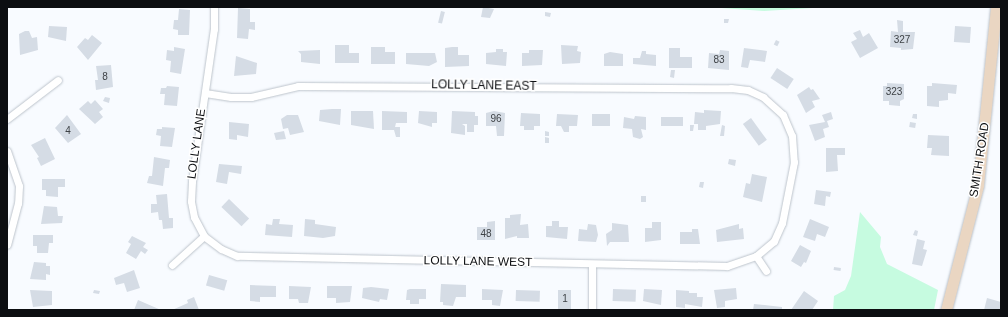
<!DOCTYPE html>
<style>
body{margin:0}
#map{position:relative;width:1008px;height:317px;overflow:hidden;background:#f8fbff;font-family:Helvetica,sans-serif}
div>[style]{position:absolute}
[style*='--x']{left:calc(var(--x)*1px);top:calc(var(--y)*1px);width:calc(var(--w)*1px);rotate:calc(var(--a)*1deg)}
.green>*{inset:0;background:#c6fbe0}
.building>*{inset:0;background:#d5dce5;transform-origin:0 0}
.roads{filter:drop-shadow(0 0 1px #bdc4cc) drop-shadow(0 0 1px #bdc4cc)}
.street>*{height:7px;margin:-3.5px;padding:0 3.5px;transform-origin:3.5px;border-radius:3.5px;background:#fff}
.secondary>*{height:11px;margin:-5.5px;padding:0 5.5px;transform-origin:5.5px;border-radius:5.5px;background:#ead6c2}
span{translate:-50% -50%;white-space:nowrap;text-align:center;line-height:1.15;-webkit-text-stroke:3px #fff;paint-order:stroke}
.number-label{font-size:10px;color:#3e4246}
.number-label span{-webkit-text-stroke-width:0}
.street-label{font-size:12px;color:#0c0e11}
.frame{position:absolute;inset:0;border:8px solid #0c0e11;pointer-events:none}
</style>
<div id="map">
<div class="green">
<i style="clip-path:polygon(707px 7px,829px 7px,764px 11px)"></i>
<i style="clip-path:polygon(860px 212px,881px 237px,880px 247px,887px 264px,938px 290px,934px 310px,833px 310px,834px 296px,845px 290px,851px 276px)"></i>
</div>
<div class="building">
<i style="clip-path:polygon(483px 7px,494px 9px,490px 18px,481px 17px)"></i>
<i style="clip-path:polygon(238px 8px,250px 9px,250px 22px,255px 22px,255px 30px,249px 29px,248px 39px,237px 38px)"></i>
<i style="clip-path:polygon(179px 9px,190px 10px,189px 35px,178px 35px,178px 30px,173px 29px,174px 20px,178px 20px)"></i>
<i style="left:441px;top:11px;width:4px;height:12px;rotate:14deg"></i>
<i style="clip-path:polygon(545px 12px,551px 13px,550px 17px,545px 16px)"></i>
<i style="clip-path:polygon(724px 19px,729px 19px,728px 23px,724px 23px)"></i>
<i style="clip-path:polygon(897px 20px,903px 21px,903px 32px,915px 32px,913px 49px,901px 50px,901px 48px,890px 47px,891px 31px,898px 32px)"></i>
<i style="clip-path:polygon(49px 26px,67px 27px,66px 41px,48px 37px)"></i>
<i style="left:955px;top:26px;width:16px;height:16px;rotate:4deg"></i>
<i style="clip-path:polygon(860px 30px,863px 37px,869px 33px,878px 48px,860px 58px,851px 42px,857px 39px,853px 33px)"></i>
<i style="clip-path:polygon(25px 31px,29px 31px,32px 38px,37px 37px,38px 50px,20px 55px,19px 34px)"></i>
<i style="clip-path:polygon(92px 35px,102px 43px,88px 60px,77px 47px,85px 38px,88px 40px)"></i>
<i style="left:776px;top:40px;width:4px;height:5px;rotate:27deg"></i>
<i style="clip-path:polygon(335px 45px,349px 45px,349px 53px,359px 53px,359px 63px,335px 63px)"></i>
<i style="clip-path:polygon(561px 45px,578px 46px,577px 51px,581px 52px,580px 63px,562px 64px)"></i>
<i style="clip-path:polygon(174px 47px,185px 49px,181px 74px,170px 72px,171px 61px,166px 60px,167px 50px,174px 51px)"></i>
<i style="clip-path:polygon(371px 47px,385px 47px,385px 52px,395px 52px,395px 64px,371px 64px)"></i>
<i style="clip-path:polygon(452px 47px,458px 47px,458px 55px,469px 55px,469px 66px,445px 67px,445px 48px)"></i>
<i style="clip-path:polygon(669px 48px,680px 48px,680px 57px,692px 57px,692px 68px,669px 68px)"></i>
<i style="clip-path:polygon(744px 48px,767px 51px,765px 62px,750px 60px,748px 68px,741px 67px)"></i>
<i style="clip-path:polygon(496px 49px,503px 49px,503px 52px,507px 52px,506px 66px,486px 64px,486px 53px,496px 52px)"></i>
<i style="clip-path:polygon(320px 50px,320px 64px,301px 62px,301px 54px,298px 51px)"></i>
<i style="clip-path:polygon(529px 50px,543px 50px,542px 65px,522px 66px,522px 53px,529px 53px)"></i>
<i style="clip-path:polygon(720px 50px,729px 51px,729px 70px,708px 68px,709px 53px,719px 54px)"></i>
<i style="clip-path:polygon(642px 51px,646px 51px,646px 54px,656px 55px,656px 66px,633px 64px,633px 58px,640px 58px)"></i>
<i style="clip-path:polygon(610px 52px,623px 54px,623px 66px,604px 66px,604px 54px)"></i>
<i style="clip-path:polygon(406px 53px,435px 53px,437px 62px,429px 66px,406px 64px)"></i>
<i style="clip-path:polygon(236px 56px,257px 63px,256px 74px,234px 76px)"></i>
<i style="clip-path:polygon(111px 65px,113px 87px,96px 90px,95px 80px,98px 80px,96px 66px)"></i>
<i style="left:777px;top:68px;width:20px;height:12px;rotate:33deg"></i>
<i style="clip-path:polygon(671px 70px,675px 70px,674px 78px,670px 77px)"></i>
<i style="clip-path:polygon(887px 83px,904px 84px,904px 99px,900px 101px,900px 106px,889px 105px,889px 101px,883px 101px,883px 86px,887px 86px)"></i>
<i style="clip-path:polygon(932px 83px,957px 85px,956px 94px,948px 93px,948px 100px,939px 101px,939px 107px,927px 106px,927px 86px,932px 86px)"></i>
<i style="clip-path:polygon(167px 86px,179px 87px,177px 106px,164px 105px,165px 94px,160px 94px,161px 88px,166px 88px)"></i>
<i style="clip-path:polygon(809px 87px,811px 90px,813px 89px,820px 99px,812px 101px,815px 107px,806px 113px,797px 95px)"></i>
<i style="clip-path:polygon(105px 97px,110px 98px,109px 103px,103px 101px)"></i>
<i style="clip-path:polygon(95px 100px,103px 109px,99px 112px,103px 117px,95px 124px,79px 109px,88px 101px,91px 104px)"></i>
<i style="clip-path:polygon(332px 109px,341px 109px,340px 125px,319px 121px,320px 110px)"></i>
<i style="clip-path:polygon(704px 110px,721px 111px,720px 124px,706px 126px,706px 130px,698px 130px,698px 124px,694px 124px,695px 112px,704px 113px)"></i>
<i style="clip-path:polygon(351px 111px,373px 111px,374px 129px,351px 125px)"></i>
<i style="clip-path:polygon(382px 111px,407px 112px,407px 123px,396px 123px,395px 127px,400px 127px,400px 137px,396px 137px,394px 130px,382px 130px)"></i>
<i style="clip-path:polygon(419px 111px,437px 112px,437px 123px,432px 123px,432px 127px,418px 123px)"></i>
<i style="clip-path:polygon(452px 111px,475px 112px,475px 116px,478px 116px,478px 125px,474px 125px,474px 132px,467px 132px,467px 124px,462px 124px,465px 126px,465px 135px,451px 133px)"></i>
<i style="clip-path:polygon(494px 111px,505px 113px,504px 136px,497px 136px,496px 126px,486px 126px,486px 113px)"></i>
<i style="clip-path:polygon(831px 112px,833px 119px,827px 121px,829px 127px,823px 129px,825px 137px,815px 141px,809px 125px,825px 122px,822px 115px)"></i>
<i style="clip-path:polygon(521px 113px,540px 114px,540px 126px,534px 126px,534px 130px,524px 130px,524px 126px,520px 126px)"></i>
<i style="clip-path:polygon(557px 114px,578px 115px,577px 126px,569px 126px,569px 132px,564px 132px,561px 126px,556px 126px)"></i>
<i style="left:592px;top:114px;width:18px;height:12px"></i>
<i style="clip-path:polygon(913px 114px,917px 114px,917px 119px,912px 118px)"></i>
<i style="clip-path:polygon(67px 115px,81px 134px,68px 143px,55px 128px)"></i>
<i style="clip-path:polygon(287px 115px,298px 115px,304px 132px,290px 135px,288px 128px,283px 129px,281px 119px)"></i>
<i style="clip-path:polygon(635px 116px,646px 117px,646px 130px,641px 129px,643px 137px,640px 139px,633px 137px,632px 129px,623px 128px,624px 117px,634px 119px)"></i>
<i style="left:661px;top:117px;width:22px;height:9px"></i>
<i style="left:751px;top:118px;width:27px;height:10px;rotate:54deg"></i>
<i style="clip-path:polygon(229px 122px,249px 124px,248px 137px,237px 135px,237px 140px,229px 139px)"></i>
<i style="left:910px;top:122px;width:6px;height:5px;rotate:9deg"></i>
<i style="clip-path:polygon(690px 125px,694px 125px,693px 131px,690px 131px)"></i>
<i style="clip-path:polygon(722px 125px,725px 126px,724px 136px,720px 136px)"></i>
<i style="clip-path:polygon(162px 127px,175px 128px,172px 147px,160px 146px,161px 136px,156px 135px,157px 129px,162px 129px)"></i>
<i style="clip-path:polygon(284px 131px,286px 139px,276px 140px,274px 133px)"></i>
<i style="clip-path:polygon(545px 131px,549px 132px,549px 136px,545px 136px)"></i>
<i style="clip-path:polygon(928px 135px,949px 136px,949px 156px,931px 155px,932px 148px,927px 148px)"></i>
<i style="clip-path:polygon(545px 137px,549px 138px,549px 143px,545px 143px)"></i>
<i style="clip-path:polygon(45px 138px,55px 159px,41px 166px,37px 158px,39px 157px,31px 145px)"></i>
<i style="clip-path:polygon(826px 148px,845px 148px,845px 155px,837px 155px,838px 171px,826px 172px)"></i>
<i style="clip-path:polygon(154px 157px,170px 160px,169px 168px,165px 168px,163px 186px,147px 183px,149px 176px,152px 176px)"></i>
<i style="clip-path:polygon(729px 159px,736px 160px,735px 166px,728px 164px)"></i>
<i style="clip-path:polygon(219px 164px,242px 166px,241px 174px,229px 172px,227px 184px,216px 182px)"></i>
<i style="clip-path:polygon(752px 174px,767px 177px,762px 202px,743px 197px,746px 183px,750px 184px)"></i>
<i style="clip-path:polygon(42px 179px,65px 179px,65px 187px,58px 187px,58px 197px,46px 196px,46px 190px,42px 190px)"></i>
<i style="clip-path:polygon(700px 182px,704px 182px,703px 188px,699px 187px)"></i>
<i style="clip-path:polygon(816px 190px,831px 192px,830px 197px,826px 196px,825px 206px,814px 204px)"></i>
<i style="clip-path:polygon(167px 194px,169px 218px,173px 218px,173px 228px,163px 229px,162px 220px,159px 220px,158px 212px,151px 213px,151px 204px,157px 204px,156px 195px)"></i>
<i style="left:641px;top:196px;width:5px;height:6px"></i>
<i style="left:229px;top:199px;width:28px;height:11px;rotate:44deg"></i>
<i style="clip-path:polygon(44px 206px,57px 207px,58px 216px,63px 216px,62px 223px,41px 224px)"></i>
<i style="clip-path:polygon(521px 214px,520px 225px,528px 224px,529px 238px,517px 238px,517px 236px,505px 239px,505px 218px,510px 218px,510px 215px)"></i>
<i style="clip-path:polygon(273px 219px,280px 219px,279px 224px,293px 225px,292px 237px,265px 235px,266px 224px,272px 225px)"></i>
<i style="clip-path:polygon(305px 219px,315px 220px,315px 224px,336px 227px,335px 236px,323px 238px,304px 236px)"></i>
<i style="clip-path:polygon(810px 219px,829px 227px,825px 237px,817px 234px,815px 241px,803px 237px)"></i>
<i style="clip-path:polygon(495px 221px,495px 240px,477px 240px,477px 227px,487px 227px,487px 222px)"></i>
<i style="clip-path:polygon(552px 221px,559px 221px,559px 227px,568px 227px,567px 239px,546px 237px,546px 226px,552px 226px)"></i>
<i style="clip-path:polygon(652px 222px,661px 222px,661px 240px,645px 242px,645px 228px,652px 228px)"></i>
<i style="clip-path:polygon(612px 223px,628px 225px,629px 242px,610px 242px,607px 246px,606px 234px,612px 230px)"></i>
<i style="clip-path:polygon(588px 224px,596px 225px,598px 235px,596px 242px,578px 241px,579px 229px,587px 230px)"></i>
<i style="clip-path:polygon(739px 224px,739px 229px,743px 228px,744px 239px,717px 242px,716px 230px)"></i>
<i style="clip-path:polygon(692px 229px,698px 229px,700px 244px,680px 244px,680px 232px,692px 232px)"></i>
<i style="clip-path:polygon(915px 230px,918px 231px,917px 236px,913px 235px)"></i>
<i style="clip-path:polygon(33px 235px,53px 235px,53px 243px,49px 243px,48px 253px,37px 253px,37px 246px,33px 246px)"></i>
<i style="clip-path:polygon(132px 236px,146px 243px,143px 247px,148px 250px,145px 254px,141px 251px,136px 259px,126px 253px,131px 244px,128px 242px)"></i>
<i style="clip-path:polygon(917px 239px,925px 241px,923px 249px,927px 250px,922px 266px,912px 264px)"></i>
<i style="clip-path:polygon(800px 245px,811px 251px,806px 263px,804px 262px,801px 267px,791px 261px)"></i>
<i style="clip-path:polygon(34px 262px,46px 263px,46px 266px,50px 266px,50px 275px,46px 274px,46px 280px,30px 279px)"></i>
<i style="left:834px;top:267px;width:7px;height:3px;rotate:8deg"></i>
<i style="clip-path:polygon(134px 270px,140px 288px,127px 292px,124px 283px,116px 285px,114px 278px)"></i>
<i style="left:209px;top:275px;width:19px;height:11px;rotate:16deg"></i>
<i style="clip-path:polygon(441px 284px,466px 285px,466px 297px,456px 297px,453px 306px,443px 305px,443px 302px,440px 302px)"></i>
<i style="clip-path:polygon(250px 285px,276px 286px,276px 297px,260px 297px,260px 302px,250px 301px)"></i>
<i style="clip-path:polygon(289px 286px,311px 287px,308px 303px,299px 303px,298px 299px,289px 299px)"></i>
<i style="clip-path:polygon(327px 286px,352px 286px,350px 302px,336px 303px,336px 298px,327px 298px)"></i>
<i style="clip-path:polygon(371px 287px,389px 289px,387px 300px,380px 299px,379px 302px,362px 298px,363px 288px)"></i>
<i style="clip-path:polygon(736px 288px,737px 299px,725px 301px,725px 307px,717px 308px,714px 290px)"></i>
<i style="clip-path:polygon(410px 289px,426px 289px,426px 299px,419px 299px,419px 304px,410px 304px,410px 300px,406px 300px,407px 290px)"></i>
<i style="clip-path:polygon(482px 289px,503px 290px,500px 306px,492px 305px,492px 300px,482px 300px)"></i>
<i style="left:613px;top:289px;width:23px;height:12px;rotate:2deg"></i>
<i style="clip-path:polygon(644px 289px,662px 290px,661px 305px,643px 301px)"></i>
<i style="clip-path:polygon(30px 290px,52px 291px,52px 305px,33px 307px)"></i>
<i style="clip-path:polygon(94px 290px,100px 291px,99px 294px,93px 293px)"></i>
<i style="left:516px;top:290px;width:24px;height:11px;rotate:2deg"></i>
<i style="left:558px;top:290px;width:13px;height:19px"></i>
<i style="clip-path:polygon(676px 290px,689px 291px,689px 293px,697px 293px,697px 297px,703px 297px,702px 307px,685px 304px,685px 308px,676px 307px)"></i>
<i style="clip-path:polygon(804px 291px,818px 301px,812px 310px,791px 310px)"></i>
<i style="clip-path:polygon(194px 297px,199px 310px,172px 310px,188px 303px,187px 300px)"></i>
<i style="clip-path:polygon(987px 298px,1001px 302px,1001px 310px,984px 310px)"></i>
<i style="clip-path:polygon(138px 300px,161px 310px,134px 310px)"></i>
<i style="clip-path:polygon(754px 304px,782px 307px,782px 310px,753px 310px)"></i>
</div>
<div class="roads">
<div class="street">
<i style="--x:205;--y:93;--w:26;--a:9"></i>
<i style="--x:231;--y:97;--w:20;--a:0"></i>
<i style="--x:251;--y:97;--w:48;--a:-13.2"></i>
<i style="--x:298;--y:86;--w:433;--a:0.3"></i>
<i style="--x:731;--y:88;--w:17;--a:7"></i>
<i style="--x:748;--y:90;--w:17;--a:25"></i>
<i style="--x:763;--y:97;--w:27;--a:42"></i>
<i style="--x:783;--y:115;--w:23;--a:67"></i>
<i style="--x:792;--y:136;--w:26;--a:86"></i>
<i style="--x:794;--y:162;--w:62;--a:101.1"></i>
<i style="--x:782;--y:223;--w:20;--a:114"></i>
<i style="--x:774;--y:241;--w:23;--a:140"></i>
<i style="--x:756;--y:256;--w:31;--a:161"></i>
<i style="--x:727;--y:266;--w:490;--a:-178.8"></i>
<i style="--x:237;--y:256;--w:17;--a:-156"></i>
<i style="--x:221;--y:249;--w:21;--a:-143"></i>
<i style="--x:204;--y:236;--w:21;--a:-118"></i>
<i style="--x:194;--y:217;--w:16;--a:-101"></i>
<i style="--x:191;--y:201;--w:20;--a:-87"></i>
<i style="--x:192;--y:181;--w:154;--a:-81.8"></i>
<i style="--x:214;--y:29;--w:22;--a:-90"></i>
<i style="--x:7;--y:119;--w:64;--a:-37.4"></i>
<i style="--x:7;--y:151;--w:37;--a:71"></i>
<i style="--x:19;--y:186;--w:17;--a:93"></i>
<i style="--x:18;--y:203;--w:43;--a:104.7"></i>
<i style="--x:756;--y:256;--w:18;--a:56"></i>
<i style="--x:592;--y:264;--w:46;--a:90"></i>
<i style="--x:172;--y:265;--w:43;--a:-42.2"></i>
</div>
<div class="secondary">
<i style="--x:946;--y:310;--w:129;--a:-75.6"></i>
<i style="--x:978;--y:185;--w:179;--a:-84.2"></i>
</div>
</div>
<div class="number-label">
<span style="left:902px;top:40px">327</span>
<span style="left:719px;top:60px">83</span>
<span style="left:105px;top:77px">8</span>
<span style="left:894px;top:92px">323</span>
<span style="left:496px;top:119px">96</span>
<span style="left:68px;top:131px">4</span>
<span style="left:486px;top:234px">48</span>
<span style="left:565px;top:299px">1</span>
</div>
<div class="street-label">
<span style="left:484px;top:86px;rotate:1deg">LOLLY LANE EAST</span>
<span style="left:197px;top:144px;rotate:-82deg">LOLLY LANE</span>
<span style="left:980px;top:160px;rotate:-81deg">SMITH ROAD</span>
<span style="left:478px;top:262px;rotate:1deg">LOLLY LANE WEST</span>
</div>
<div class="frame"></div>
</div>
